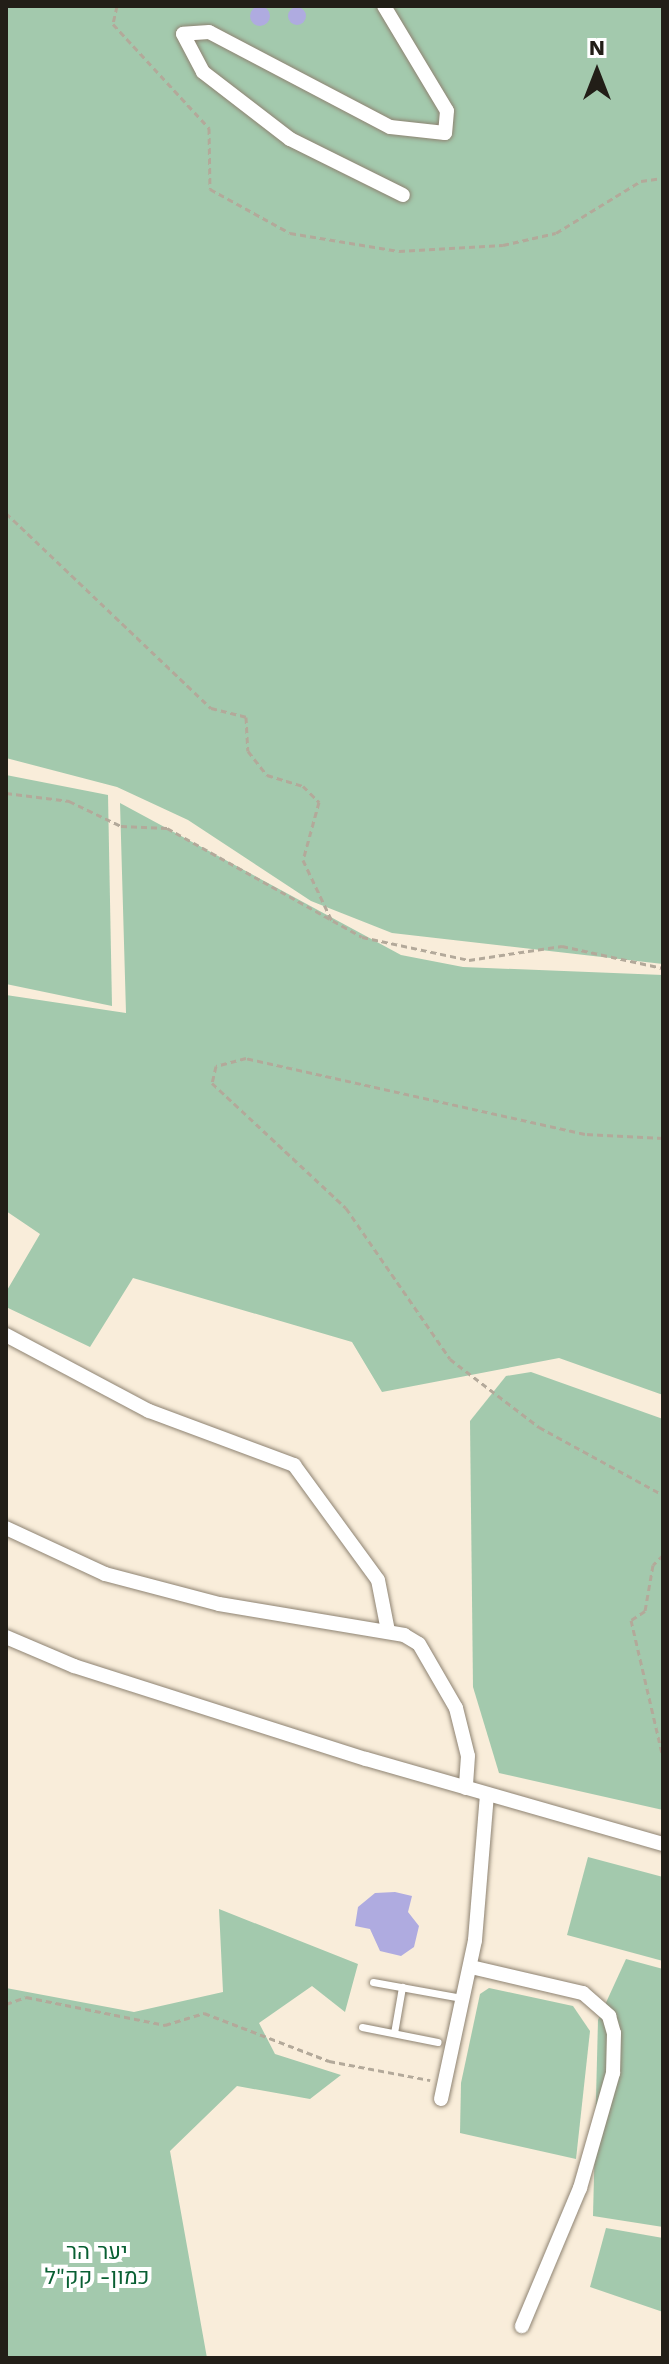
<!DOCTYPE html>
<meta charset="utf-8">
<style>
body{margin:0}
#map{position:relative;width:669px;height:2364px;overflow:hidden;background:#f9edda;font-family:"Work Sans",Heebo,sans-serif}
div>[style]{position:absolute}
[style*='--x']{left:calc(var(--x)*1px);top:calc(var(--y)*1px);width:calc(var(--w)*1px);rotate:calc(var(--a)*1deg)}
.green>*{inset:0;background:#a3c9ad}
.building>*{inset:0;background:#afabe0}
.round{border-radius:50%}
.path>*{height:3px;margin-top:-1.5px;transform-origin:0;background:repeating-linear-gradient(90deg,#b3a99a 0 6px,transparent 0 10px)}
.roads{filter:drop-shadow(0 0 2px #8e8372) drop-shadow(0 0 2px #8e8372)}
.service>*{height:7px;margin:-3.5px;padding:0 3.5px;transform-origin:3.5px;border-radius:3.5px;background:#fff}
.minor>*{height:14px;margin:-7px;padding:0 7px;transform-origin:7px;border-radius:7px;background:#fff}
span{translate:-50% -50%;white-space:nowrap;text-align:center;line-height:1.15;-webkit-text-stroke:8px #fff;paint-order:stroke}
.park-label{font-size:22px;color:#095f33}
.frame{position:absolute;inset:0;border:8px solid #221e17;pointer-events:none}
.north{position:absolute;left:557px;top:32px;width:80px;height:80px;-webkit-text-stroke:6px #fff;paint-order:stroke;rotate:0deg;font-size:22px;font-weight:700;line-height:32px;text-align:center;color:#221e17}
.north::after{content:'';display:block;margin:auto;width:28px;height:36px;background:#221e17;clip-path:polygon(50% 0,100% 100%,50% 72%,0 100%)}
</style>
<div id="map">
<div class="green">
<i style="clip-path:polygon(6px 6px,663px 6px,663px 964px,392px 933px,311px 901px,188px 820px,117px 787px,6px 758px)"></i>
<i style="clip-path:polygon(6px 775px,108px 795px,112px 1006px,6px 984px)"></i>
<i style="clip-path:polygon(120px 803px,401px 955px,463px 967px,663px 975px,663px 1395px,559px 1358px,382px 1392px,352px 1342px,133px 1278px,90px 1347px,6px 1307px,6px 1292px,40px 1234px,6px 1211px,6px 995px,126px 1013px)"></i>
<i style="clip-path:polygon(531px 1372px,663px 1419px,663px 1810px,499px 1773px,473px 1687px,470px 1421px,506px 1376px)"></i>
<i style="clip-path:polygon(588px 1857px,663px 1877px,663px 1961px,567px 1935px)"></i>
<i style="clip-path:polygon(219px 1909px,358px 1964px,345px 2012px,312px 1986px,259px 2023px,275px 2054px,341px 2075px,310px 2099px,237px 2086px,170px 2151px,207px 2358px,6px 2358px,6px 1988px,134px 2012px,223px 1992px)"></i>
<i style="clip-path:polygon(626px 1959px,663px 1969px,663px 2227px,593px 2216px,598px 2020px)"></i>
<i style="clip-path:polygon(489px 1988px,573px 2006px,590px 2031px,576px 2159px,460px 2133px,461px 2083px,480px 1994px)"></i>
<i style="clip-path:polygon(606px 2228px,663px 2238px,663px 2312px,590px 2287px)"></i>
</div>
<div class="building">
<i class="round" style="left:250px;top:6px;width:20px;height:20px"></i>
<i class="round" style="left:288px;top:7px;width:18px;height:18px"></i>
<i style="clip-path:polygon(395px 1892px,412px 1896px,408px 1912px,419px 1926px,414px 1947px,401px 1956px,380px 1951px,370px 1929px,355px 1926px,358px 1907px,375px 1893px)"></i>
</div>
<div class="path">
<i style="--x:117;--y:6;--w:18;--a:103"></i>
<i style="--x:113;--y:24;--w:142;--a:47.3"></i>
<i style="--x:209;--y:128;--w:61;--a:89.1"></i>
<i style="--x:210;--y:189;--w:91;--a:28.8"></i>
<i style="--x:290;--y:233;--w:110;--a:9.4"></i>
<i style="--x:399;--y:251;--w:104;--a:-3.3"></i>
<i style="--x:503;--y:245;--w:54;--a:-12.8"></i>
<i style="--x:556;--y:233;--w:100;--a:-31.5"></i>
<i style="--x:641;--y:181;--w:22;--a:-8"></i>
<i style="--x:6;--y:513;--w:283;--a:43.6"></i>
<i style="--x:211;--y:708;--w:36;--a:14"></i>
<i style="--x:246;--y:717;--w:34;--a:87"></i>
<i style="--x:248;--y:751;--w:31;--a:52"></i>
<i style="--x:267;--y:775;--w:38;--a:17"></i>
<i style="--x:303;--y:786;--w:23;--a:45"></i>
<i style="--x:319;--y:802;--w:60;--a:105.4"></i>
<i style="--x:303;--y:860;--w:68;--a:64.6"></i>
<i style="--x:6;--y:793;--w:64;--a:7.2"></i>
<i style="--x:69;--y:801;--w:58;--a:25.7"></i>
<i style="--x:121;--y:826;--w:46;--a:2.5"></i>
<i style="--x:167;--y:828;--w:223;--a:29.2"></i>
<i style="--x:362;--y:937;--w:109;--a:12.1"></i>
<i style="--x:469;--y:960;--w:94;--a:-8.6"></i>
<i style="--x:562;--y:946;--w:103;--a:12.3"></i>
<i style="--x:663;--y:1138;--w:78;--a:-177.1"></i>
<i style="--x:585;--y:1134;--w:347;--a:-167.4"></i>
<i style="--x:246;--y:1058;--w:31;--a:165"></i>
<i style="--x:216;--y:1066;--w:17;--a:103"></i>
<i style="--x:212;--y:1083;--w:183;--a:43"></i>
<i style="--x:346;--y:1208;--w:183;--a:55.4"></i>
<i style="--x:450;--y:1359;--w:112;--a:37.4"></i>
<i style="--x:539;--y:1427;--w:141;--a:28.7"></i>
<i style="--x:663;--y:1555;--w:14;--a:135"></i>
<i style="--x:653;--y:1565;--w:47;--a:99.9"></i>
<i style="--x:645;--y:1611;--w:17;--a:147"></i>
<i style="--x:631;--y:1620;--w:141;--a:76.9"></i>
<i style="--x:6;--y:2004;--w:21;--a:-19"></i>
<i style="--x:26;--y:1997;--w:142;--a:11.4"></i>
<i style="--x:165;--y:2025;--w:41;--a:-17.1"></i>
<i style="--x:204;--y:2013;--w:134;--a:21"></i>
<i style="--x:329;--y:2061;--w:103;--a:10.7"></i>
</div>
<div class="roads">
<div class="service">
<i style="--x:373;--y:1982;--w:90;--a:10.2"></i>
<i style="--x:362;--y:2027;--w:77;--a:11.2"></i>
<i style="--x:394;--y:2033;--w:47;--a:-80.1"></i>
</div>
<div class="minor">
<i style="--x:384;--y:6;--w:122;--a:59"></i>
<i style="--x:447;--y:111;--w:22;--a:95"></i>
<i style="--x:445;--y:133;--w:55;--a:-173.8"></i>
<i style="--x:390;--y:127;--w:204;--a:-152.3"></i>
<i style="--x:209;--y:32;--w:26;--a:176"></i>
<i style="--x:183;--y:34;--w:43;--a:62.2"></i>
<i style="--x:203;--y:72;--w:110;--a:37.6"></i>
<i style="--x:290;--y:139;--w:126;--a:26.4"></i>
<i style="--x:6;--y:1335;--w:162;--a:28"></i>
<i style="--x:149;--y:1411;--w:155;--a:20.4"></i>
<i style="--x:294;--y:1465;--w:142;--a:53.9"></i>
<i style="--x:378;--y:1580;--w:52;--a:78.9"></i>
<i style="--x:6;--y:1528;--w:109;--a:24.9"></i>
<i style="--x:105;--y:1574;--w:118;--a:14.7"></i>
<i style="--x:219;--y:1604;--w:188;--a:9.5"></i>
<i style="--x:404;--y:1635;--w:17;--a:31"></i>
<i style="--x:419;--y:1644;--w:74;--a:60"></i>
<i style="--x:456;--y:1708;--w:49;--a:76"></i>
<i style="--x:468;--y:1756;--w:32;--a:94"></i>
<i style="--x:6;--y:1637;--w:74;--a:23.1"></i>
<i style="--x:74;--y:1666;--w:306;--a:17.7"></i>
<i style="--x:366;--y:1759;--w:309;--a:16"></i>
<i style="--x:471;--y:1967;--w:115;--a:13.1"></i>
<i style="--x:583;--y:1993;--w:35;--a:41"></i>
<i style="--x:609;--y:2016;--w:18;--a:74"></i>
<i style="--x:614;--y:2033;--w:40;--a:91.4"></i>
<i style="--x:613;--y:2073;--w:120;--a:106"></i>
<i style="--x:580;--y:2188;--w:150;--a:112.8"></i>
<i style="--x:441;--y:2099;--w:163;--a:-77.9"></i>
<i style="--x:475;--y:1940;--w:146;--a:-85.3"></i>
</div>
</div>
<div class="park-label">
<span style="left:97px;top:2264px">יער הר<br>כמון- קק"ל</span>
</div>
<div class="frame"></div>
<div class="north">N</div>
</div>
